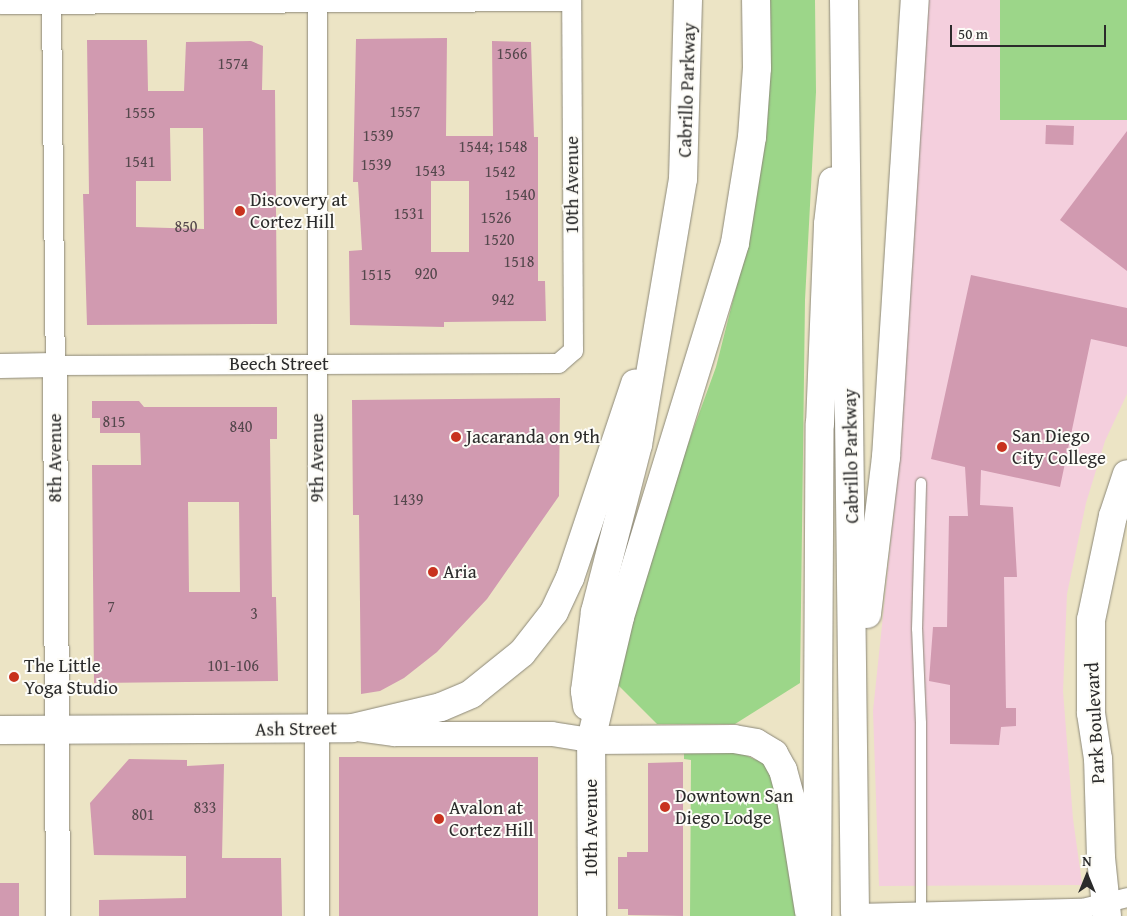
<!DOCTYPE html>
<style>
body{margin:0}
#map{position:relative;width:1127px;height:916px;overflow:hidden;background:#ece4c5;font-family:"Gentium Book Plus",serif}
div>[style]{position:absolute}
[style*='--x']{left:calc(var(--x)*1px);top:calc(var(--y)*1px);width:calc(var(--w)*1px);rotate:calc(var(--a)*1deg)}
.built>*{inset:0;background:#f4cfdd}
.green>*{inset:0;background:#9cd689;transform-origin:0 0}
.building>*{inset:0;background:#d19ab0;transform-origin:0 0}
.roads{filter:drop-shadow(0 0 1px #8c8878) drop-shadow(0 0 1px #8c8878)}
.service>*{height:10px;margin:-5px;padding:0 5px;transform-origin:5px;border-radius:5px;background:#fff}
.minor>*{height:19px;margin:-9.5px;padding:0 9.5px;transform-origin:9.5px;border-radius:9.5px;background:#fff}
.tertiary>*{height:24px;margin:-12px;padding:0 12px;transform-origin:12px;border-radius:12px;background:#fff}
.secondary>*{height:28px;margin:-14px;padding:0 14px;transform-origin:14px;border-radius:14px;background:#fff}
.primary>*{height:28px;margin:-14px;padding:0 14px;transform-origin:14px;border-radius:14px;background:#fff}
.motorway>*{height:28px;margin:-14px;padding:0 14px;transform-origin:14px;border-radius:14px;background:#fff}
.dots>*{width:14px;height:14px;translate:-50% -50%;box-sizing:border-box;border:2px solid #fdfcf7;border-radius:50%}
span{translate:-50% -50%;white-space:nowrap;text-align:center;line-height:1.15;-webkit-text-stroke:4px #fdfcf7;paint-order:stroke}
.number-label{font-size:16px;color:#54474c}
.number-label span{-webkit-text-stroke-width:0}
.street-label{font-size:19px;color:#2b2b2b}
.poi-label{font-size:19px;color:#2b2b2b}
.left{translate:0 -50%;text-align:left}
.north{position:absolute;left:1062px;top:851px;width:50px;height:50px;-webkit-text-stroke:4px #fdfcf7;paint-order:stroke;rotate:0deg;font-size:14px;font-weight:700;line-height:20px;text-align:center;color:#2b2b2b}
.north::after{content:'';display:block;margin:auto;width:18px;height:22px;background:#2b2b2b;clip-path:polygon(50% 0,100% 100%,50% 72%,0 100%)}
.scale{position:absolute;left:950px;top:25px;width:156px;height:22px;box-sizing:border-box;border:2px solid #2b2b2b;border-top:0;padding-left:6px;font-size:15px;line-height:18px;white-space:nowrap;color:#2b2b2b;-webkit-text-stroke:4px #fdfcf7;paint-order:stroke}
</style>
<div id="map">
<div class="built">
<i style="clip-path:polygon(929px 0,1127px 0,1127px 394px,1105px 441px,1086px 503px,1067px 594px,1063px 691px,1073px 819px,1082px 883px,1127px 899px,1079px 885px,879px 886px,873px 711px,900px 453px,916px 160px)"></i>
</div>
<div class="green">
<i style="clip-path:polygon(770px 0,815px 0,816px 92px,805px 300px,800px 683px,735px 724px,657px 724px,616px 683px,623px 642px,672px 488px,716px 367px,745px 253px,770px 67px)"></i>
<i style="left:1000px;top:0;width:127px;height:120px"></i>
<i style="clip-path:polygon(684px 748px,741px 753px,756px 760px,758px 757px,772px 773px,778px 790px,797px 916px,690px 916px,691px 760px,684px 759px)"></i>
</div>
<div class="building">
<i style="clip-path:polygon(evenodd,447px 38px,446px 136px,493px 136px,492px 41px,531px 42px,534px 137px,538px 137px,538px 281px,545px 281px,546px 321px,444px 322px,444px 327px,350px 325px,349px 251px,362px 250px,358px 182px,353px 182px,356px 39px,447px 38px,431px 181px,469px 181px,469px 252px,431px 252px,431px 181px)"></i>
<i style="clip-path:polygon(evenodd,87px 40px,147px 40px,148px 91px,184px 91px,186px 42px,251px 41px,263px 46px,262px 90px,275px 90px,277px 324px,87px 325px,83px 194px,89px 194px,87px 40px,170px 128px,203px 128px,204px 229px,136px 227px,136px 181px,171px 181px,170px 128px)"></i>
<i style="left:1046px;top:125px;width:28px;height:19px;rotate:2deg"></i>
<i style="clip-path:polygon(1127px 131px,1127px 271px,1060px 220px)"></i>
<i style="clip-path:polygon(971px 275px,1127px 308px,1127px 347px,1091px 339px,1060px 487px,981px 470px,980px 505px,1013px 507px,1017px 577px,1004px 577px,1006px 708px,1016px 708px,1016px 726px,1001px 727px,999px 745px,950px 744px,950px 685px,929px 681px,933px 627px,947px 627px,949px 516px,968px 516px,965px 467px,931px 459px)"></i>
<i style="clip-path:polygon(560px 398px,559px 496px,487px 599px,437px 652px,404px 678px,380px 691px,361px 694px,359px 515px,353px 515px,352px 400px)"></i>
<i style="clip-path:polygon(evenodd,92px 401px,139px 401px,144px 407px,277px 407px,277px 439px,270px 439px,272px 597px,276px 597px,278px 681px,94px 683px,92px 465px,141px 465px,140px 433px,100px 433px,100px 418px,92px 418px,92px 401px,188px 502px,239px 502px,240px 592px,189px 592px,188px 502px)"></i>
<i style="left:538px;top:757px;width:159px;height:199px;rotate:90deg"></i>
<i style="clip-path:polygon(129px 759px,187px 760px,187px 766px,224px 764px,222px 858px,281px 858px,282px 916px,99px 916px,99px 900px,186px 898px,186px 856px,94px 855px,90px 803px)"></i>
<i style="clip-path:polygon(683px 762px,683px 916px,628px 915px,628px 909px,618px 909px,618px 857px,627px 857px,627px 852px,648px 852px,648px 763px)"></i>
<i style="left:0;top:883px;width:19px;height:33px"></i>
</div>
<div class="roads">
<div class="service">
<i style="--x:921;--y:911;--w:188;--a:-90"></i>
<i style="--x:921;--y:723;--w:94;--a:-92.4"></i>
<i style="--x:917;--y:629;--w:146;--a:-88.4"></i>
</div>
<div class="minor">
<i style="--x:51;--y:0;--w:365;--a:89.4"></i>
<i style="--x:55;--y:365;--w:503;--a:-0.23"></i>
<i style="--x:558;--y:363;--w:20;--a:-41"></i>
<i style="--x:573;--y:350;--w:350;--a:-90.3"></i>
<i style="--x:317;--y:0;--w:730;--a:90"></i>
<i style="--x:0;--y:4;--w:571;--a:-0.3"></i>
<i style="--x:855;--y:913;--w:227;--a:-1.3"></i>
<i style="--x:1082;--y:908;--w:46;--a:-13.7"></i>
</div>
<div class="tertiary">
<i style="--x:0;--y:366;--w:55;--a:-1"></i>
<i style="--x:55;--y:365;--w:551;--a:89.69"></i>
<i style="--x:358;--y:729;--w:37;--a:8"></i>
<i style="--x:395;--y:734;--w:157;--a:0"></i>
<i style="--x:552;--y:734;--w:39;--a:9"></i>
<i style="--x:317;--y:916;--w:186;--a:-90"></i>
</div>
<div class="secondary">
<i style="--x:0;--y:730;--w:352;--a:-0.3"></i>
</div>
<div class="primary">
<i style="--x:592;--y:916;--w:176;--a:-90.3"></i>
<i style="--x:591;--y:740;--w:143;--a:-0.4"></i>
<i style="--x:734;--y:739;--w:22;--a:10"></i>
<i style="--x:756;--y:743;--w:21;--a:31"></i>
<i style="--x:774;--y:754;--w:18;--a:61"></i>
<i style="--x:783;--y:770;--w:30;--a:75"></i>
<i style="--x:791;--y:799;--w:114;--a:80.9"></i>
<i style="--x:1107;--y:916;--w:58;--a:-95.9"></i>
<i style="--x:1101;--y:858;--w:99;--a:-91.7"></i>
<i style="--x:1098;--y:759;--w:47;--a:-98.7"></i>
<i style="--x:1091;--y:713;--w:93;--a:-90"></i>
<i style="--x:1091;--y:620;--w:106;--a:-78.1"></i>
<i style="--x:1113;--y:516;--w:44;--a:-71.6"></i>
</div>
<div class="motorway">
<i style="--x:844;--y:0;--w:913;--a:89.31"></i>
<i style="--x:867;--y:614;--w:158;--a:-83.1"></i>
<i style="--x:886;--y:457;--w:458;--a:-86.4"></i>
<i style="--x:587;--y:706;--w:15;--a:-98"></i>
<i style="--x:585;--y:691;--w:80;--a:-82.8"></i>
<i style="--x:595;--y:612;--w:172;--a:-75.6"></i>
<i style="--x:638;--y:445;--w:270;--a:-80.4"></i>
<i style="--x:683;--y:179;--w:179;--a:-88.4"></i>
<i style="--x:352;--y:728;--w:91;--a:-13.3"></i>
<i style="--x:441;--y:707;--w:33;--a:-23"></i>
<i style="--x:471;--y:694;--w:65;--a:-38.8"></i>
<i style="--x:522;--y:653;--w:52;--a:-52"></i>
<i style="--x:554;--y:612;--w:38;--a:-65"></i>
<i style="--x:570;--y:578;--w:205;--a:-71.5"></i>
<i style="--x:591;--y:740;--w:126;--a:-76.7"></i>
<i style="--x:620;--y:617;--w:391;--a:-72.9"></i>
<i style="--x:735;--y:243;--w:107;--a:-80.9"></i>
<i style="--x:752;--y:137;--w:69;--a:-85.9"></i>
<i style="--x:757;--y:68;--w:68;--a:-90.8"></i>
<i style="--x:817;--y:916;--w:492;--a:-89.7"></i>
<i style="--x:820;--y:424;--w:200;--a:-87.7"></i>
<i style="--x:828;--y:224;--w:43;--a:-83.4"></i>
</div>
</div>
<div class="dots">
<i style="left:240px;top:211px;background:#c8321e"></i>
<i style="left:456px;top:437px;background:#c8321e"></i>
<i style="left:1002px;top:447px;background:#c8321e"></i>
<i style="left:433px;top:572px;background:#c8321e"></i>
<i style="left:14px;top:677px;background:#c8321e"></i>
<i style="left:665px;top:807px;background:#c8321e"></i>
<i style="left:439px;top:819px;background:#c8321e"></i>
</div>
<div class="number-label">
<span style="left:512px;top:53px">1566</span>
<span style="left:233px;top:63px">1574</span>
<span style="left:405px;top:111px">1557</span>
<span style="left:140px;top:112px">1555</span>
<span style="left:378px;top:135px">1539</span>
<span style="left:493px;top:146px">1544; 1548</span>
<span style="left:140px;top:161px">1541</span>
<span style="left:376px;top:164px">1539</span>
<span style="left:430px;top:170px">1543</span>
<span style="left:500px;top:171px">1542</span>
<span style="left:520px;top:194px">1540</span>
<span style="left:409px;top:213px">1531</span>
<span style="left:496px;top:217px">1526</span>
<span style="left:186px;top:226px">850</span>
<span style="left:499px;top:239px">1520</span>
<span style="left:519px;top:261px">1518</span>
<span style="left:426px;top:273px">920</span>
<span style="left:376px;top:274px">1515</span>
<span style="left:503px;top:299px">942</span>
<span style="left:114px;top:421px">815</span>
<span style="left:241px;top:426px">840</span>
<span style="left:408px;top:499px">1439</span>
<span style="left:111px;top:606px">7</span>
<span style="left:254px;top:613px">3</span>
<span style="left:233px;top:665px">101-106</span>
<span style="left:205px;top:807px">833</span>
<span style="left:143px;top:814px">801</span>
</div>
<div class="street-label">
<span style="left:687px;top:90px;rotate:-88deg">Cabrillo Parkway</span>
<span style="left:572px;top:185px;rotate:-90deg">10th Avenue</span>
<span style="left:279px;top:364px">Beech Street</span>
<span style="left:851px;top:456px;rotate:-91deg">Cabrillo Parkway</span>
<span style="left:55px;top:458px;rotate:-90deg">8th Avenue</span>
<span style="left:317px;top:458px;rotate:-90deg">9th Avenue</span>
<span style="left:1095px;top:723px;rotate:-93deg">Park Boulevard</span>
<span style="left:296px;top:729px;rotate:-1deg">Ash Street</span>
<span style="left:591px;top:828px;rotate:-90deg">10th Avenue</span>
</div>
<div class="poi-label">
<span class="left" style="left:250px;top:211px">Discovery at<br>Cortez Hill</span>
<span class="left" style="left:1012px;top:447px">San Diego<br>City College</span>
<span class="left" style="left:466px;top:437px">Jacaranda on 9th</span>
<span class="left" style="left:443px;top:572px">Aria</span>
<span class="left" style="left:24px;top:677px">The Little<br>Yoga Studio</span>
<span class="left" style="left:675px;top:807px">Downtown San<br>Diego Lodge</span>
<span class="left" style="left:449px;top:819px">Avalon at<br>Cortez Hill</span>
</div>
<div class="north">N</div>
<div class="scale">50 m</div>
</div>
